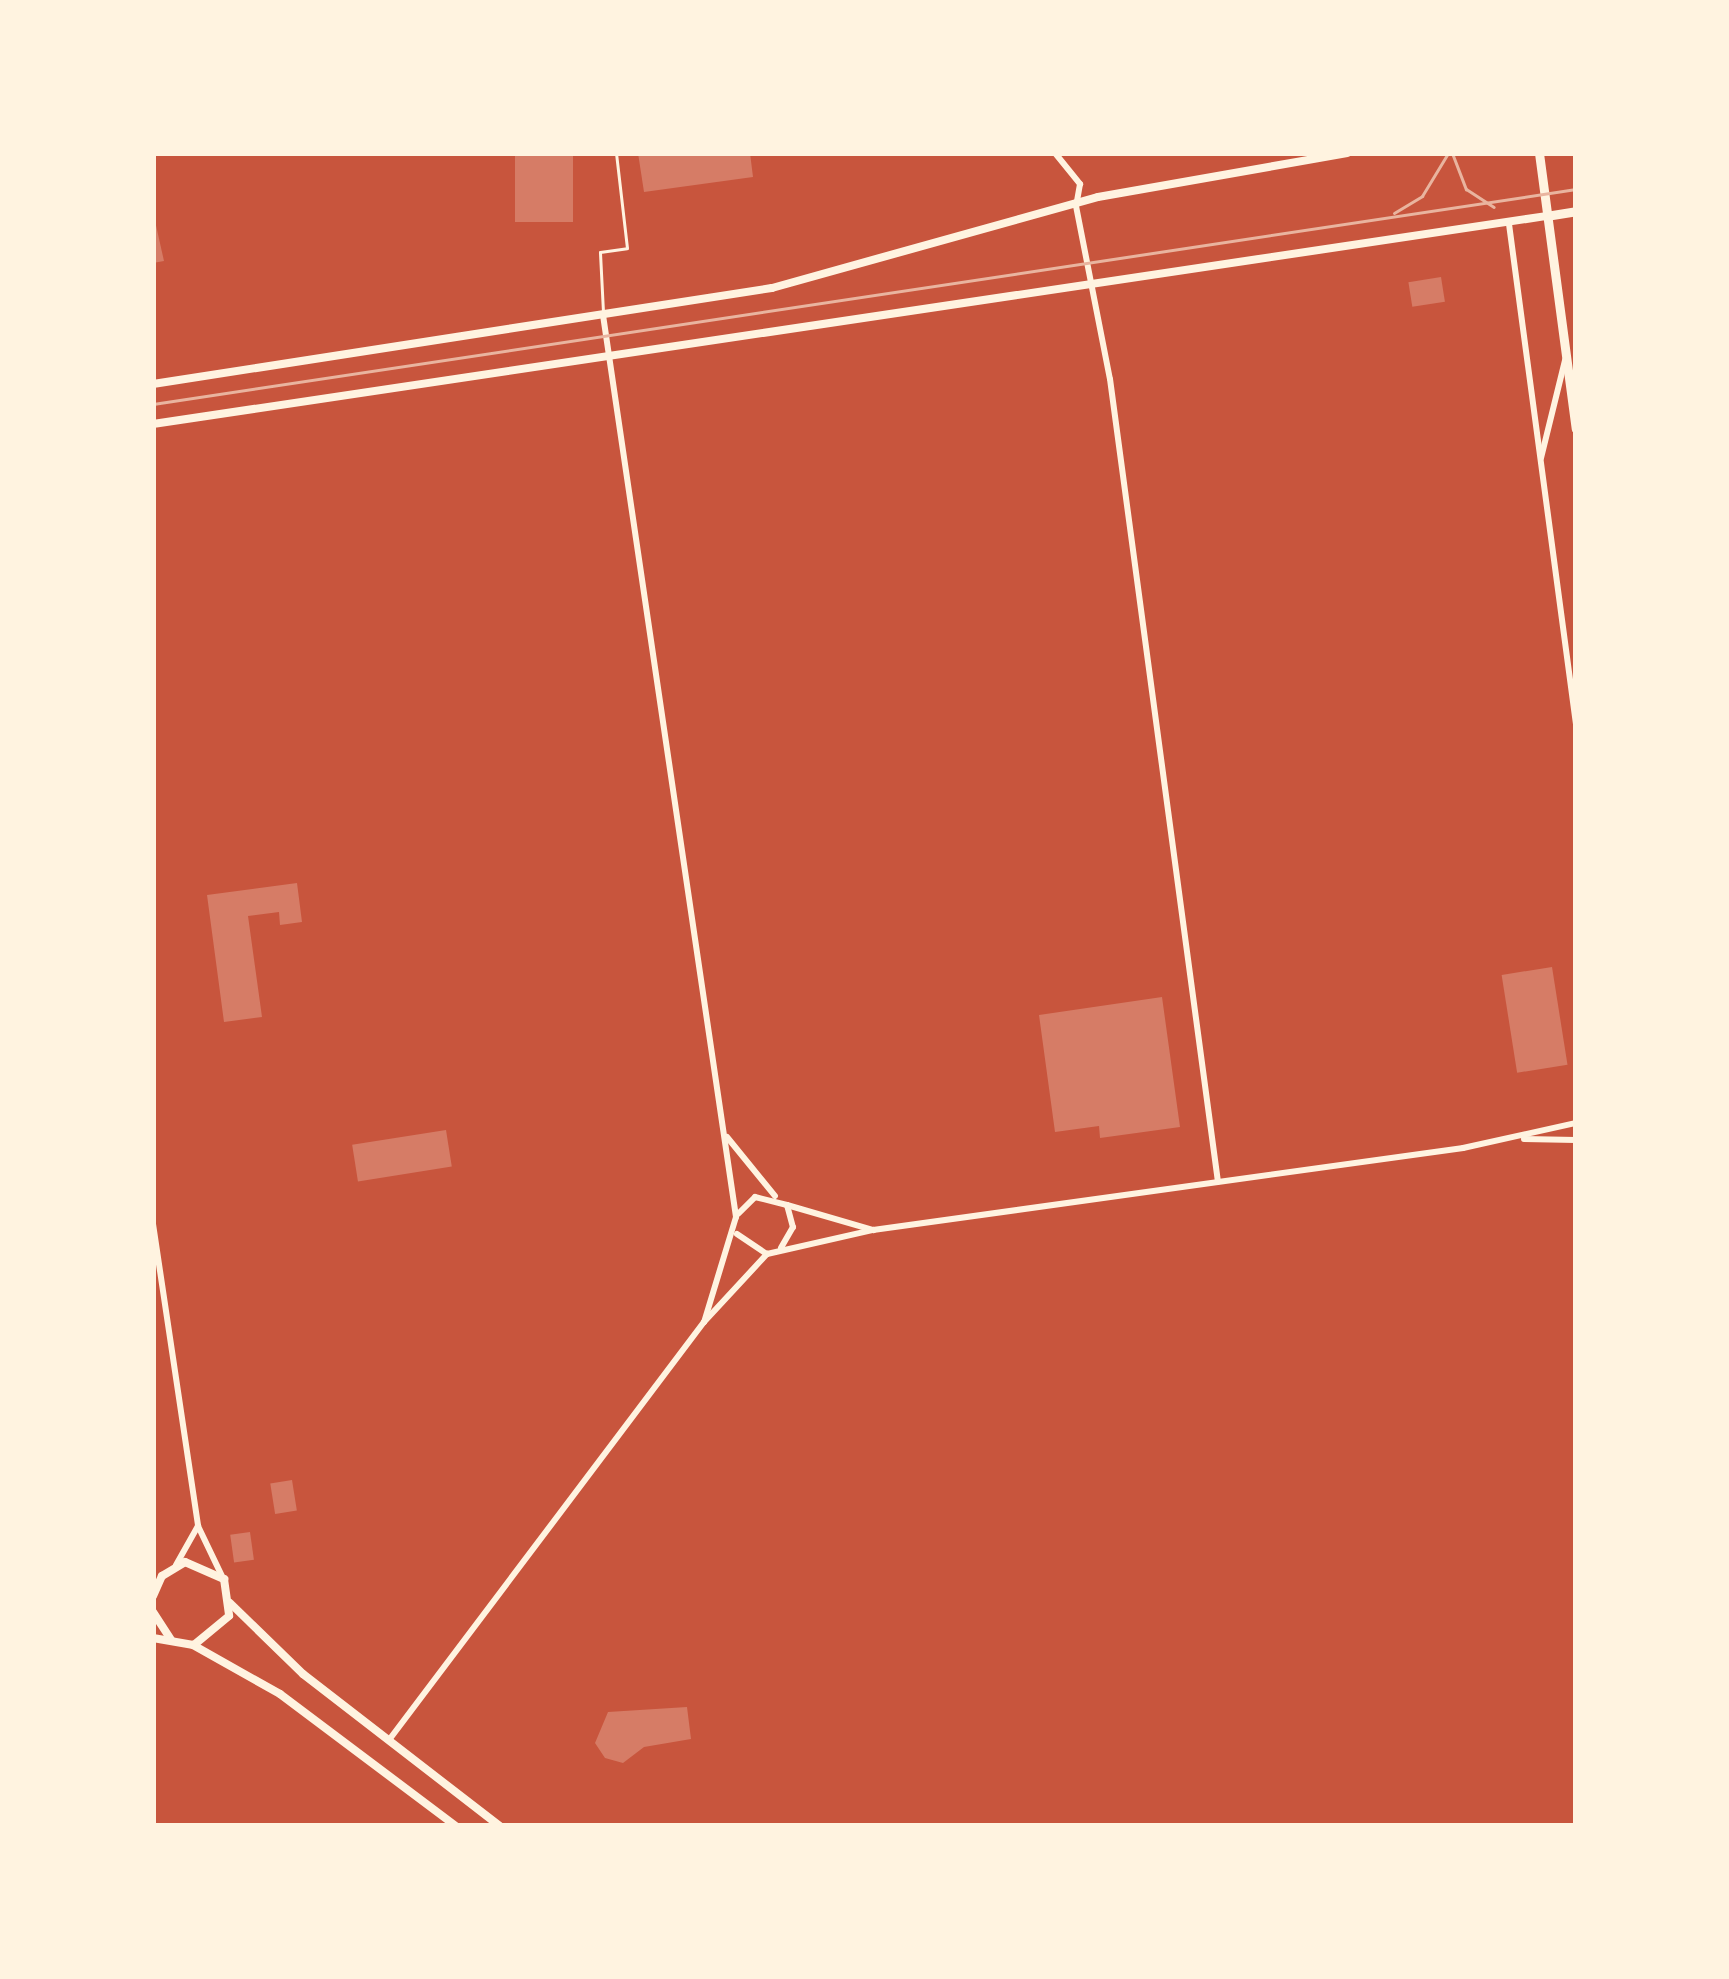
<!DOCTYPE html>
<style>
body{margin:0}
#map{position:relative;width:1729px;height:1979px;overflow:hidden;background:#c8553d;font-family:"Times New Roman",serif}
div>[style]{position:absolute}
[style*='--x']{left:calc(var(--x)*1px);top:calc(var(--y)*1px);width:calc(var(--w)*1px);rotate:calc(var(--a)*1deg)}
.building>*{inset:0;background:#d67c66;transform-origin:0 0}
.service>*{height:3px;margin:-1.5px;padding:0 1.5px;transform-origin:1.5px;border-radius:1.5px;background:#fff3e0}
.minor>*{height:6px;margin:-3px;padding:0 3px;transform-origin:3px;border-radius:3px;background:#fff3e0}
.secondary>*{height:8px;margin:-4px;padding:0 4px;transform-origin:4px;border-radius:4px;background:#fff3e0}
.primary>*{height:9px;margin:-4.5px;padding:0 4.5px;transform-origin:4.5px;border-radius:4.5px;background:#fff3e0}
.tram>*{height:3px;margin:-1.5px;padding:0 1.5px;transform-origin:1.5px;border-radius:1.5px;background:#e9b49f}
span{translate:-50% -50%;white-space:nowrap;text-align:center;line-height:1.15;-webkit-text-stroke:12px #fff3e0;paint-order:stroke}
.frame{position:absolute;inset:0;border:156px solid #fff3e0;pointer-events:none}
</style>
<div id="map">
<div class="building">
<i style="left:515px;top:153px;width:58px;height:69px"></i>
<i style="clip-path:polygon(638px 153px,750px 153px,753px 177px,644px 192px)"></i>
<i style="clip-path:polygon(153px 212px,164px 261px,153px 263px)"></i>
<i style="left:1441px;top:277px;width:25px;height:33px;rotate:81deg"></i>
<i style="clip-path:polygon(297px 883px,302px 922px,280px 925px,279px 912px,248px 916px,262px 1017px,224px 1022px,207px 895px)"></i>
<i style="left:1552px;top:967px;width:99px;height:51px;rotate:81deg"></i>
<i style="clip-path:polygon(1162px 997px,1180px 1127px,1100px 1138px,1099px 1126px,1055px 1132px,1039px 1015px)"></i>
<i style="left:446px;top:1130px;width:37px;height:95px;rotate:81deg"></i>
<i style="left:292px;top:1480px;width:31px;height:22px;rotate:81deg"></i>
<i style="left:250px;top:1532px;width:28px;height:20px;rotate:82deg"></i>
<i style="clip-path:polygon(687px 1707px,691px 1739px,644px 1747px,623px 1763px,605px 1758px,595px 1743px,608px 1712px)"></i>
</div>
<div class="service">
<i style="--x:603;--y:312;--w:60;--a:-92.9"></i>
<i style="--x:600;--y:252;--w:27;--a:-8"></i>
<i style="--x:627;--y:248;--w:96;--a:-96.6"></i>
</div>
<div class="minor">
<i style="--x:1055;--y:153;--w:40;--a:51"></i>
<i style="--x:1080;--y:184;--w:22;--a:100"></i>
<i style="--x:1076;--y:206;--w:176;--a:78.9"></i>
<i style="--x:1110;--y:379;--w:810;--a:82.34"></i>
<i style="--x:1509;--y:224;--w:504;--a:82.37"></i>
<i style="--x:603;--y:315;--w:912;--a:81.61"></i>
<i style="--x:736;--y:1217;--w:110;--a:106.9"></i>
<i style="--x:1541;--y:458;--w:101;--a:-76.2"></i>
<i style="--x:727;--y:1137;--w:76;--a:50.9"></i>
<i style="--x:1524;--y:1139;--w:52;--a:1.1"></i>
<i style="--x:787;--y:1205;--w:90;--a:16.2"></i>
<i style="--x:738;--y:1214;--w:24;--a:-45"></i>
<i style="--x:755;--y:1197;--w:33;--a:14"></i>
<i style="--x:787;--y:1205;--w:23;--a:75"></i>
<i style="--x:793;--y:1227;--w:24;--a:120"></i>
<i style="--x:153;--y:1224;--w:305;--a:81.5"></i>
<i style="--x:198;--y:1526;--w:55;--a:64.4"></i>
<i style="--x:737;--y:1234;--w:36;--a:34"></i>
<i style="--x:767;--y:1254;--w:109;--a:-12.8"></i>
<i style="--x:873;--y:1230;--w:596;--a:-7.91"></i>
<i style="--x:1463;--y:1148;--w:116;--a:-12.5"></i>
<i style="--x:176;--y:1565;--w:45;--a:-60.6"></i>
<i style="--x:389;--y:1740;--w:523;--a:-53"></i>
<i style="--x:704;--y:1322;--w:93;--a:-47.2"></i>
</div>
<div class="secondary">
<i style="--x:153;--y:384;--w:626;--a:-8.82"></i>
<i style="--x:772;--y:288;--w:338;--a:-15.6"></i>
<i style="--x:1098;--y:197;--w:253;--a:-10"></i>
<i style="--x:153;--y:424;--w:1408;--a:-8.49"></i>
<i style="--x:153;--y:1596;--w:22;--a:-66"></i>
<i style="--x:162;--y:1576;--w:27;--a:-31"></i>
<i style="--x:185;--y:1562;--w:43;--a:23.6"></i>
<i style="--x:224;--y:1579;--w:37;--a:82"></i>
<i style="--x:229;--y:1616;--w:45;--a:140.4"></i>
<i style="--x:230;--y:1603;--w:102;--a:44.2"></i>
<i style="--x:303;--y:1674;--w:249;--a:37.7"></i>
<i style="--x:153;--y:1612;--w:33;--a:57"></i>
<i style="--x:153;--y:1638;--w:41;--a:9.9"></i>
<i style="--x:193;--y:1645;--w:100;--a:29.4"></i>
<i style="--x:280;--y:1694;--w:220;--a:36.9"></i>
</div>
<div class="primary">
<i style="--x:1539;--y:153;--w:278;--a:82.4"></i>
<i style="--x:1546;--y:216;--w:30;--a:-9"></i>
</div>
<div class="tram">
<i style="--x:1452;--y:153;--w:39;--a:69"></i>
<i style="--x:1466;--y:189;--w:33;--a:33"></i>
<i style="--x:1394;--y:213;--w:33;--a:-31"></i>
<i style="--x:1422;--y:196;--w:50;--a:-58.8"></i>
<i style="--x:153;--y:404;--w:1439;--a:-8.59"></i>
</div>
<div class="frame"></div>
</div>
